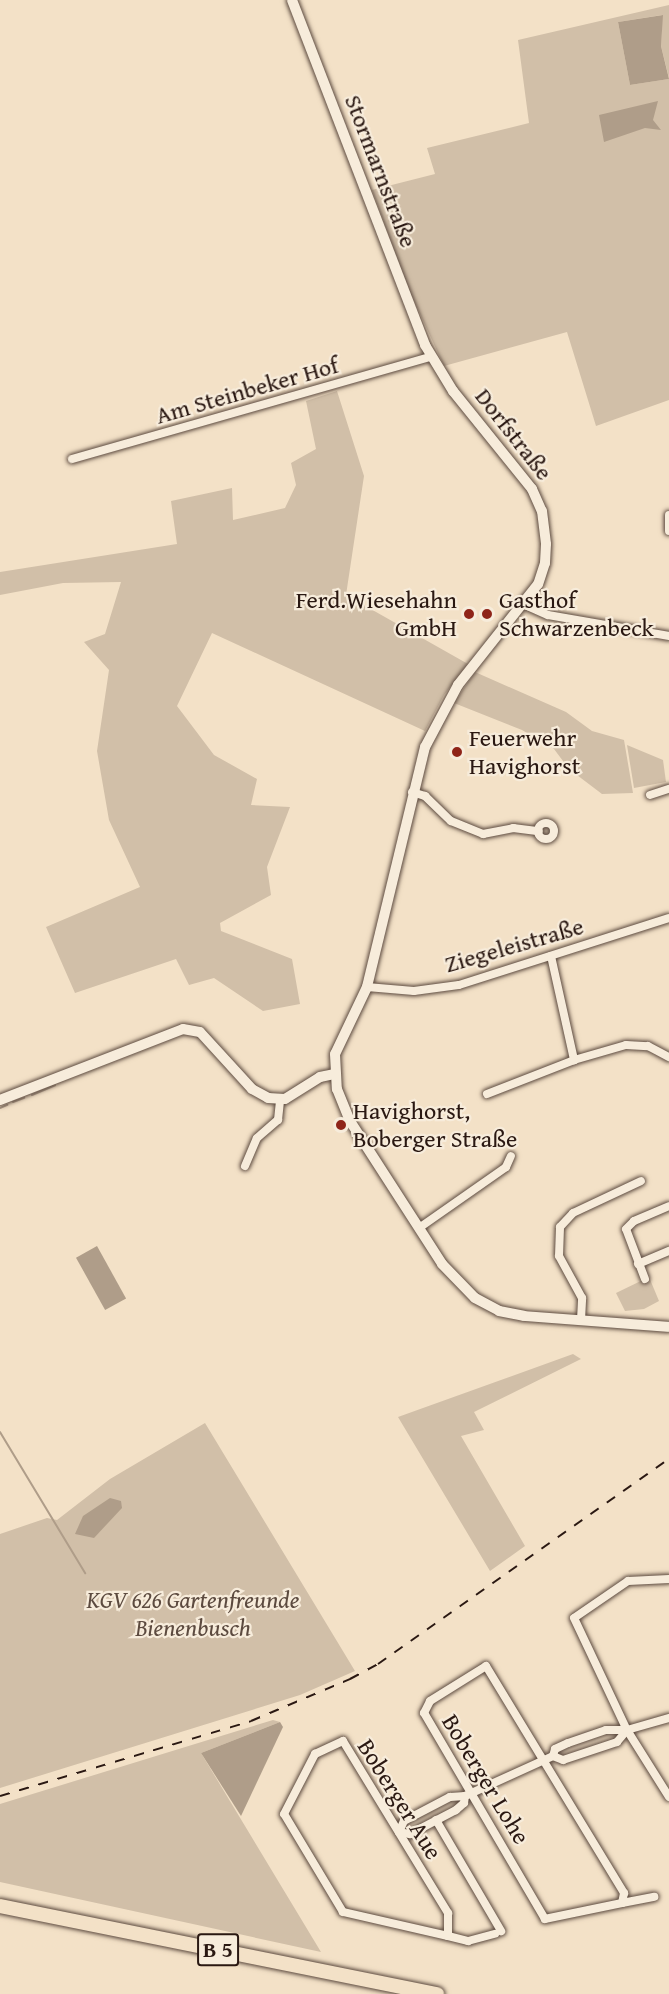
<!DOCTYPE html>
<meta charset="utf-8">
<style>
body{margin:0}
#map{position:relative;width:669px;height:1994px;overflow:hidden;background:#f3e1c7;font-family:"Gentium Book Plus",serif}
div>[style]{position:absolute}
[style*='--x']{left:calc(var(--x)*1px);top:calc(var(--y)*1px);width:calc(var(--w)*1px);rotate:calc(var(--a)*1deg)}
.green>*{inset:0;background:#d1bfa8}
.water>*{inset:0;background:#af9d89;transform-origin:0 0}
.stream>*{height:2px;margin:-1px;padding:0 1px;transform-origin:1px;border-radius:1px;background:#af9d89}
.roads{filter:drop-shadow(0 0 2px #5c4a3f) drop-shadow(0 0 2px #5c4a3f)}
.minor>*{height:8px;margin:-4px;padding:0 4px;transform-origin:4px;border-radius:4px;background:#f7ecdb}
.minor>.ring{margin:-4px;padding:0;box-sizing:content-box;background:none;border:8px solid #f7ecdb;border-radius:50%}
.tertiary>*{height:10px;margin:-5px;padding:0 5px;transform-origin:5px;border-radius:5px;background:#f7ecdb}
.primary>*{height:14px;margin:-7px;padding:0 7px;transform-origin:7px;border-radius:7px;background:#f3e1c7}
.rail>*{height:2px;margin-top:-1px;transform-origin:0;background:repeating-linear-gradient(90deg,#2a1812 0 10px,transparent 0 20px)}
.dots>*{width:16px;height:16px;translate:-50% -50%;box-sizing:border-box;border:3px solid #f7ecdb;border-radius:50%}
span{translate:-50% -50%;white-space:nowrap;text-align:center;line-height:1.15;-webkit-text-stroke:4.5px #f7ecdb;paint-order:stroke}
.shield-label span{padding:2px 4px;background:#f7ecdb;border:2px solid;border-radius:4px;-webkit-text-stroke-width:0}
.shield-label{font-size:22px;color:#2a1812;font-weight:700}
.street-label{font-size:24px;color:#2a1812}
.poi-label{font-size:24px;color:#2a1812}
.right{translate:-100% -50%;text-align:right}
.left{translate:0 -50%;text-align:left}
.park-label{font-size:24px;color:#5c4a3f;font-style:italic}
</style>
<div id="map">
<div class="green">
<i style="clip-path:polygon(669px 5px,669px 78px,661px 46px,662px 15px,618px 22px,630px 85px,669px 79px,669px 400px,596px 426px,567px 332px,444px 366px,409px 290px,372px 190px,435px 174px,427px 148px,529px 123px,518px 40px)"></i>
<i style="clip-path:polygon(337px 391px,364px 476px,346px 595px,468px 664px,444px 695px,425px 731px,212px 633px,177px 706px,214px 755px,257px 779px,251px 805px,290px 807px,267px 867px,271px 895px,220px 923px,221px 931px,292px 959px,300px 1004px,263px 1011px,214px 978px,189px 985px,176px 959px,75px 993px,46px 927px,140px 887px,109px 820px,97px 751px,109px 670px,84px 642px,105px 634px,121px 582px,63px 583px,0 595px,0 572px,177px 544px,171px 501px,232px 488px,233px 520px,285px 508px,296px 485px,291px 463px,316px 449px,306px 401px)"></i>
<i style="clip-path:polygon(475px 672px,566px 712px,592px 731px,624px 740px,633px 793px,602px 794px,569px 769px,554px 749px,522px 730px,454px 703px)"></i>
<i style="clip-path:polygon(627px 745px,663px 760px,666px 782px,634px 788px)"></i>
<i style="clip-path:polygon(649px 1277px,659px 1301px,644px 1309px,625px 1311px,616px 1293px)"></i>
<i style="clip-path:polygon(573px 1354px,581px 1359px,474px 1412px,484px 1430px,461px 1436px,525px 1546px,490px 1571px,398px 1417px)"></i>
<i style="clip-path:polygon(205px 1423px,355px 1671px,300px 1695px,0 1788px,0 1534px,47px 1518px,57px 1520px,110px 1479px)"></i>
<i style="clip-path:polygon(273px 1720px,280px 1722px,201px 1753px,321px 1952px,0 1882px,0 1804px)"></i>
</div>
<div class="water">
<i style="clip-path:polygon(663px 15px,661px 46px,669px 79px,630px 85px,618px 22px)"></i>
<i style="clip-path:polygon(658px 101px,653px 120px,661px 130px,645px 128px,604px 142px,599px 115px)"></i>
<i style="left:97px;top:1246px;width:60px;height:24px;rotate:61deg"></i>
<i style="clip-path:polygon(110px 1498px,121px 1501px,122px 1508px,94px 1538px,75px 1534px,83px 1516px)"></i>
<i style="clip-path:polygon(280px 1722px,283px 1727px,241px 1816px,201px 1753px)"></i>
</div>
<div class="stream">
<i style="--x:32;--y:1095;--w:25;--a:-23"></i>
<i style="--x:13;--y:1102;--w:12;--a:-20"></i>
<i style="--x:0;--y:1108;--w:8;--a:-23"></i>
<i style="--x:0;--y:1432;--w:165;--a:58.9"></i>
</div>
<div class="roads">
<div class="minor">
<i style="--x:72;--y:459;--w:373;--a:-15.9"></i>
<i style="--x:669;--y:515;--w:16;--a:90"></i>
<i style="--x:523;--y:604;--w:27;--a:24"></i>
<i style="--x:548;--y:615;--w:123;--a:9.8"></i>
<i style="--x:412;--y:792;--w:14;--a:17"></i>
<i style="--x:425;--y:796;--w:36;--a:44"></i>
<i style="--x:451;--y:821;--w:35;--a:22"></i>
<i style="--x:483;--y:834;--w:31;--a:-11"></i>
<i style="--x:513;--y:828;--w:26;--a:7"></i>
<i style="--x:650;--y:795;--w:20;--a:-18"></i>
<i class="ring" style="left:538px;top:823px;width:8px;height:8px"></i>
<i style="--x:551;--y:956;--w:107;--a:77.5"></i>
<i style="--x:367;--y:987;--w:47;--a:4.9"></i>
<i style="--x:414;--y:991;--w:45;--a:-7.6"></i>
<i style="--x:459;--y:985;--w:220;--a:-17.7"></i>
<i style="--x:487;--y:1094;--w:93;--a:-21.3"></i>
<i style="--x:574;--y:1060;--w:54;--a:-16.1"></i>
<i style="--x:626;--y:1045;--w:22;--a:3"></i>
<i style="--x:648;--y:1046;--w:24;--a:28"></i>
<i style="--x:245;--y:1166;--w:30;--a:-67"></i>
<i style="--x:257;--y:1138;--w:28;--a:-41"></i>
<i style="--x:278;--y:1120;--w:20;--a:-84"></i>
<i style="--x:419;--y:1228;--w:106;--a:-35"></i>
<i style="--x:506;--y:1167;--w:12;--a:-66"></i>
<i style="--x:638;--y:1264;--w:34;--a:-23"></i>
<i style="--x:645;--y:1279;--w:53;--a:-110.8"></i>
<i style="--x:626;--y:1229;--w:11;--a:-45"></i>
<i style="--x:634;--y:1221;--w:38;--a:-23"></i>
<i style="--x:581;--y:1320;--w:22;--a:-87"></i>
<i style="--x:582;--y:1298;--w:48;--a:-118.7"></i>
<i style="--x:559;--y:1256;--w:29;--a:-88"></i>
<i style="--x:560;--y:1227;--w:19;--a:-47"></i>
<i style="--x:573;--y:1213;--w:75;--a:-25.2"></i>
<i style="--x:669;--y:1579;--w:41;--a:177.2"></i>
<i style="--x:628;--y:1581;--w:65;--a:145.6"></i>
<i style="--x:574;--y:1618;--w:124;--a:64.7"></i>
<i style="--x:627;--y:1730;--w:79;--a:57.9"></i>
<i style="--x:486;--y:1666;--w:266;--a:58.7"></i>
<i style="--x:624;--y:1893;--w:10;--a:101"></i>
<i style="--x:622;--y:1903;--w:79;--a:168.3"></i>
<i style="--x:545;--y:1919;--w:239;--a:-120.4"></i>
<i style="--x:424;--y:1713;--w:13;--a:-63"></i>
<i style="--x:430;--y:1701;--w:66;--a:-32"></i>
<i style="--x:343;--y:1741;--w:202;--a:58.6"></i>
<i style="--x:448;--y:1913;--w:23;--a:90"></i>
<i style="--x:448;--y:1936;--w:108;--a:-167.1"></i>
<i style="--x:343;--y:1912;--w:114;--a:-121"></i>
<i style="--x:284;--y:1814;--w:68;--a:-62.7"></i>
<i style="--x:315;--y:1754;--w:31;--a:-25"></i>
<i style="--x:553;--y:1756;--w:11;--a:22"></i>
<i style="--x:563;--y:1760;--w:57;--a:-18.4"></i>
<i style="--x:617;--y:1742;--w:16;--a:-50"></i>
<i style="--x:465;--y:1796;--w:7;--a:98"></i>
<i style="--x:464;--y:1803;--w:11;--a:139"></i>
<i style="--x:456;--y:1810;--w:52;--a:152.4"></i>
<i style="--x:410;--y:1834;--w:11;--a:-170"></i>
<i style="--x:399;--y:1832;--w:12;--a:-66"></i>
<i style="--x:404;--y:1821;--w:52;--a:-27.6"></i>
<i style="--x:450;--y:1797;--w:15;--a:-4"></i>
<i style="--x:465;--y:1796;--w:97;--a:-24.4"></i>
<i style="--x:553;--y:1756;--w:7;--a:-74"></i>
<i style="--x:555;--y:1749;--w:14;--a:-25"></i>
<i style="--x:568;--y:1743;--w:40;--a:-18.9"></i>
<i style="--x:606;--y:1730;--w:21;--a:0"></i>
<i style="--x:627;--y:1730;--w:44;--a:-15.9"></i>
<i style="--x:436;--y:1820;--w:129;--a:59.6"></i>
<i style="--x:622;--y:1903;--w:33;--a:-11"></i>
<i style="--x:448;--y:1936;--w:21;--a:14"></i>
<i style="--x:468;--y:1941;--w:28;--a:-15"></i>
</div>
<div class="tertiary">
<i style="--x:292;--y:0;--w:370;--a:68.9"></i>
<i style="--x:425;--y:345;--w:54;--a:58.7"></i>
<i style="--x:453;--y:391;--w:126;--a:51.1"></i>
<i style="--x:532;--y:489;--w:24;--a:66"></i>
<i style="--x:542;--y:511;--w:33;--a:83"></i>
<i style="--x:546;--y:544;--w:19;--a:93"></i>
<i style="--x:545;--y:563;--w:22;--a:108"></i>
<i style="--x:538;--y:584;--w:129;--a:128.4"></i>
<i style="--x:458;--y:685;--w:70;--a:118"></i>
<i style="--x:425;--y:747;--w:247;--a:103.6"></i>
<i style="--x:367;--y:987;--w:74;--a:115.5"></i>
<i style="--x:335;--y:1054;--w:35;--a:87"></i>
<i style="--x:337;--y:1089;--w:35;--a:68"></i>
<i style="--x:350;--y:1121;--w:170;--a:57.2"></i>
<i style="--x:442;--y:1264;--w:47;--a:45.9"></i>
<i style="--x:475;--y:1298;--w:27;--a:28"></i>
<i style="--x:499;--y:1311;--w:25;--a:11"></i>
<i style="--x:524;--y:1316;--w:145;--a:4.3"></i>
<i style="--x:0;--y:1100;--w:196;--a:-21.2"></i>
<i style="--x:183;--y:1029;--w:17;--a:10"></i>
<i style="--x:200;--y:1032;--w:77;--a:47.6"></i>
<i style="--x:252;--y:1089;--w:18;--a:29"></i>
<i style="--x:268;--y:1098;--w:17;--a:3"></i>
<i style="--x:285;--y:1099;--w:41;--a:-32.2"></i>
<i style="--x:320;--y:1077;--w:14;--a:-12"></i>
</div>
<div class="primary">
<i style="--x:0;--y:1906;--w:446;--a:11.4"></i>
</div>
</div>
<div class="rail">
<i style="--x:0;--y:1796;--w:262;--a:-16.6"></i>
<i style="--x:251;--y:1721;--w:108;--a:-23"></i>
<i style="--x:350;--y:1679;--w:32;--a:-28"></i>
<i style="--x:378;--y:1664;--w:356;--a:-35.2"></i>
</div>
<div class="dots">
<i style="left:469px;top:614px;background:#8f2418"></i>
<i style="left:487px;top:614px;background:#8f2418"></i>
<i style="left:457px;top:752px;background:#8f2418"></i>
<i style="left:341px;top:1125px;background:#8f2418"></i>
</div>
<div class="shield-label">
<span style="left:218px;top:1950px">B 5</span>
</div>
<div class="street-label">
<span style="left:381px;top:171px;rotate:69deg">Stormarnstraße</span>
<span style="left:247px;top:390px;rotate:-16deg">Am Steinbeker Hof</span>
<span style="left:514px;top:434px;rotate:52deg">Dorfstraße</span>
<span style="left:514px;top:945px;rotate:-16deg">Ziegeleistraße</span>
<span style="left:486px;top:1779px;rotate:59deg">Boberger Lohe</span>
<span style="left:400px;top:1799px;rotate:58deg">Boberger Aue</span>
</div>
<div class="poi-label">
<span class="right" style="left:457px;top:614px">Ferd.Wiesehahn<br>GmbH</span>
<span class="left" style="left:499px;top:614px">Gasthof<br>Schwarzenbeck</span>
<span class="left" style="left:469px;top:752px">Feuerwehr<br>Havighorst</span>
<span class="left" style="left:353px;top:1125px">Havighorst,<br>Boberger Straße</span>
</div>
<div class="park-label">
<span style="left:193px;top:1614px">KGV 626 Gartenfreunde<br>Bienenbusch</span>
</div>
</div>
